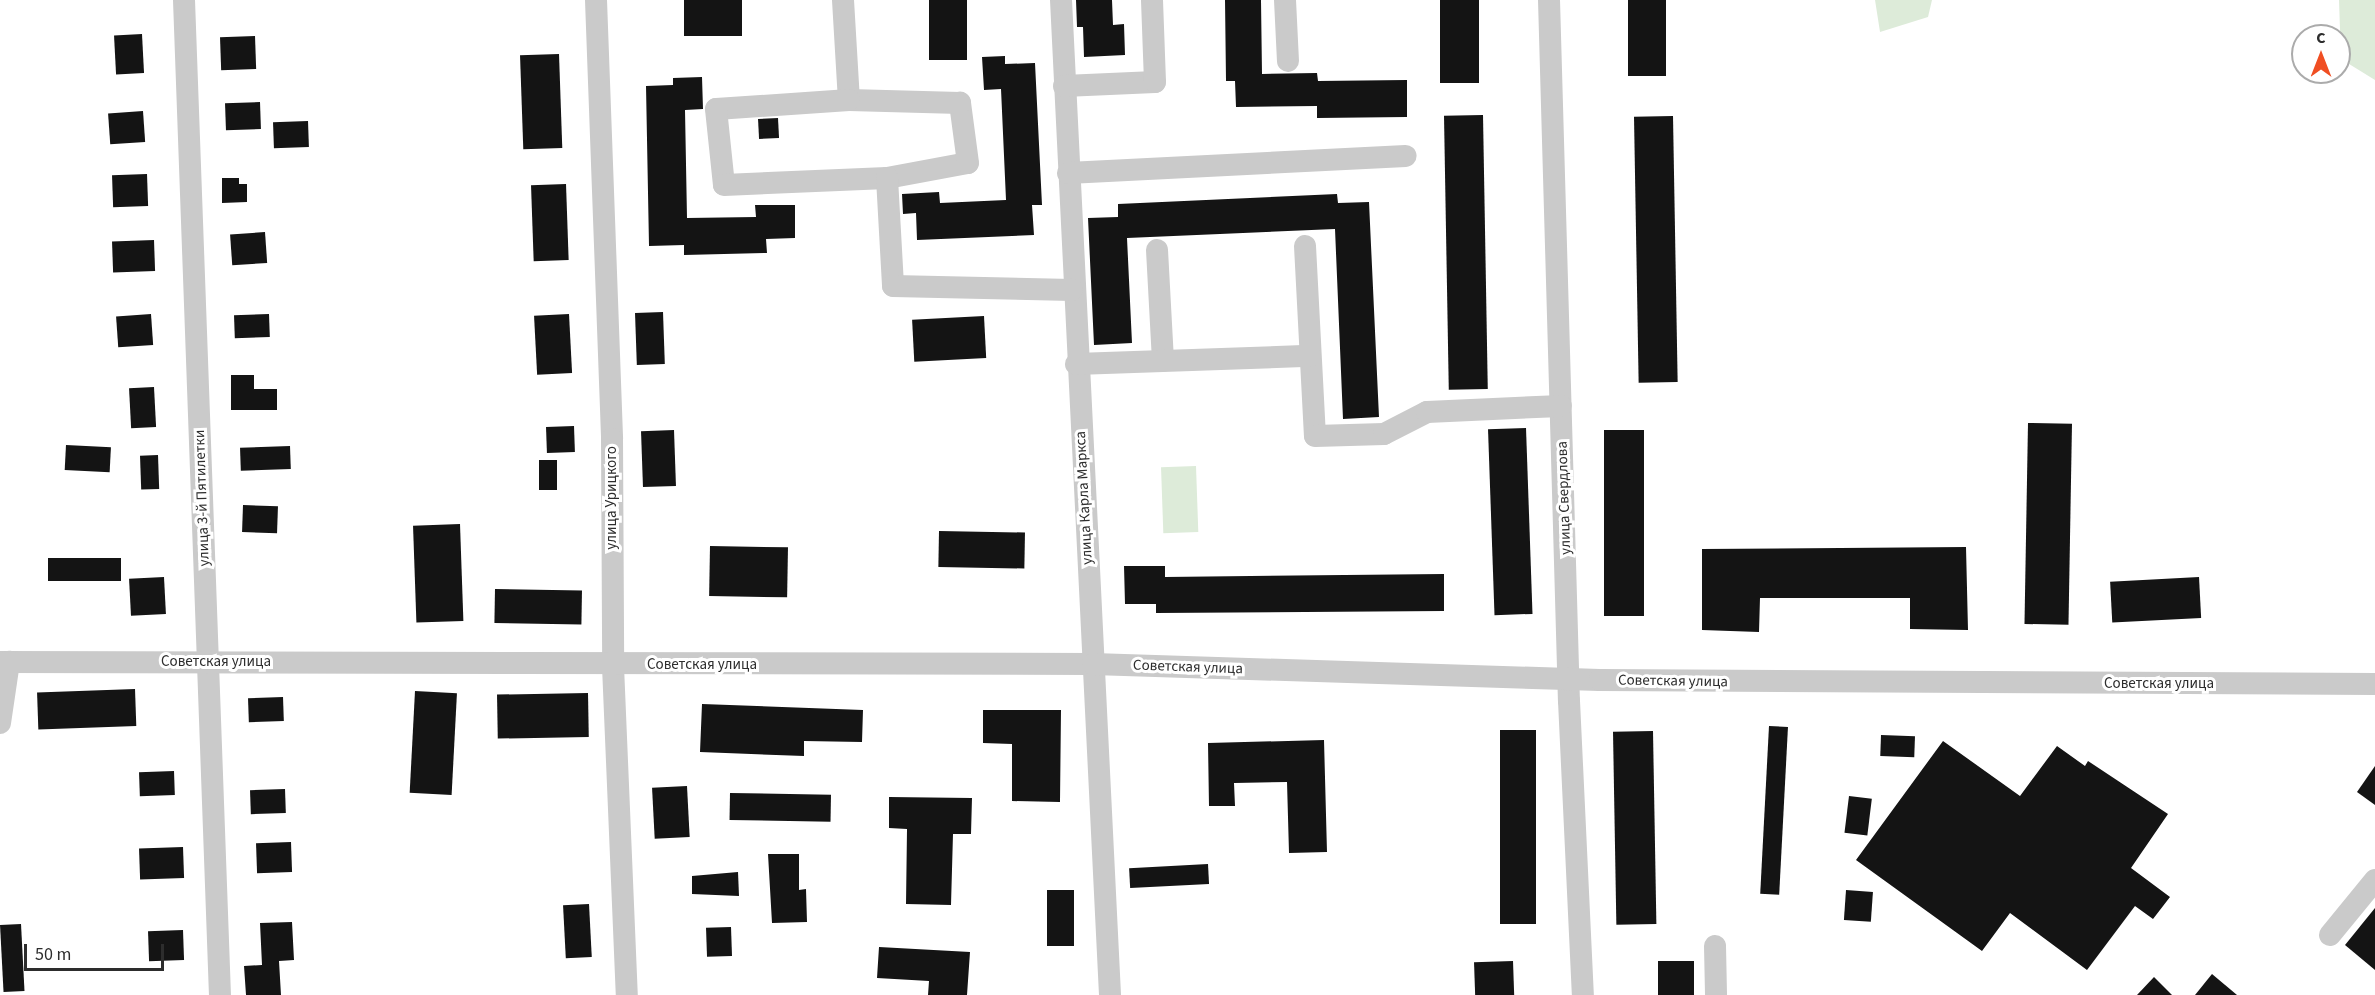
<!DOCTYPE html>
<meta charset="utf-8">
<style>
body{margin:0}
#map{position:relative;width:2375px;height:995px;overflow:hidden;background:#fff;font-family:"Source Sans 3",sans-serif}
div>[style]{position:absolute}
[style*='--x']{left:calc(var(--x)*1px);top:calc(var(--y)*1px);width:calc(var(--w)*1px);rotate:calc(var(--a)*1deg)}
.green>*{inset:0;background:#ddebd9;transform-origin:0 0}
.building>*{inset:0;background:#141414;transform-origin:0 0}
.minor>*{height:22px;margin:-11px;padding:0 11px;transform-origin:11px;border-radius:11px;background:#cacaca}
span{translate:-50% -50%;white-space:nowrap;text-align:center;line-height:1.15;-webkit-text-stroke:6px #fff;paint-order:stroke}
.street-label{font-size:15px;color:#2d2d2d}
.north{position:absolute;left:2291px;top:24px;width:60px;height:60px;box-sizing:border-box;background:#fff;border:2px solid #ababab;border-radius:50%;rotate:0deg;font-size:16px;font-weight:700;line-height:24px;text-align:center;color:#2d2d2d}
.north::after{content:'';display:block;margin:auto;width:21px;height:27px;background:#f04e22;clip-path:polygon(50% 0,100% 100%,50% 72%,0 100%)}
.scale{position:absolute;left:24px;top:944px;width:140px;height:27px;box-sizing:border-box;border:3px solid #2d2d2d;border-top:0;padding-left:8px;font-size:18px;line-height:21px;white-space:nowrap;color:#2d2d2d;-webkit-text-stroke:4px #fff;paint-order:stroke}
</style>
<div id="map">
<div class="green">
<i style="clip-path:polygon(1875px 0,1932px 0,1928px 17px,1880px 32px)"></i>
<i style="clip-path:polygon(2339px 0,2375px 0,2375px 80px,2341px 59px)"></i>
<i style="left:1196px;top:466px;width:66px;height:35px;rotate:88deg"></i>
</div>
<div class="building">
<i style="left:684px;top:0;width:58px;height:36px"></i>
<i style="left:929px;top:0;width:38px;height:60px"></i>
<i style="clip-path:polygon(1076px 0,1112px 0,1113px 25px,1124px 24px,1125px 55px,1084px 57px,1083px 27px,1077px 27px)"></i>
<i style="clip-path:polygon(1225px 0,1261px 0,1262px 74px,1317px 73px,1318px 81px,1407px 80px,1407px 117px,1317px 118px,1317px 106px,1236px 107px,1235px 81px,1226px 81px)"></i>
<i style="left:1440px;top:0;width:39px;height:83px"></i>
<i style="left:1628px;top:0;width:38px;height:76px"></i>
<i style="left:142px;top:34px;width:39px;height:28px;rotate:87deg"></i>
<i style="left:255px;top:36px;width:33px;height:35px;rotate:88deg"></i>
<i style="left:559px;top:54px;width:94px;height:39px;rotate:88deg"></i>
<i style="clip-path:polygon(1005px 56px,1005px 64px,1035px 63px,1042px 205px,1032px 205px,1034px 235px,917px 240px,916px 213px,903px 214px,902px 194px,939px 192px,940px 203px,1006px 200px,1001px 89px,984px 90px,982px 57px)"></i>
<i style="clip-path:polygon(702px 77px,703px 109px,685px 110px,687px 218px,756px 217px,755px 205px,795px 205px,795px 238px,766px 239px,767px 253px,684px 255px,684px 245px,649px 246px,646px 86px,673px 85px,673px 78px)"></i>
<i style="left:260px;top:102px;width:27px;height:35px;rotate:88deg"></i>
<i style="left:143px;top:111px;width:31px;height:35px;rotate:86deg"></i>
<i style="left:1483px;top:115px;width:274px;height:39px;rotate:89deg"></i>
<i style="left:1673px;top:116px;width:266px;height:39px;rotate:89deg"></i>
<i style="left:778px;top:118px;width:20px;height:20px;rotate:87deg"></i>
<i style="left:308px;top:121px;width:26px;height:35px;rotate:88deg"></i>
<i style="left:147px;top:174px;width:32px;height:35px;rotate:88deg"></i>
<i style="clip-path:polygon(222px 178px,239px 178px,239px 184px,247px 184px,247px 202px,222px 203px)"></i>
<i style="left:566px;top:184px;width:76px;height:35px;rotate:88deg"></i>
<i style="clip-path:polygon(1337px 194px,1338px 203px,1369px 202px,1379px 417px,1343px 419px,1335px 229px,1127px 238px,1132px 343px,1094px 345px,1088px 218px,1118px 217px,1118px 204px)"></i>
<i style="left:265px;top:232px;width:31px;height:35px;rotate:86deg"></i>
<i style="left:154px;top:240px;width:31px;height:42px;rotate:88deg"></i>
<i style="left:663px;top:312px;width:52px;height:28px;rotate:88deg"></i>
<i style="left:151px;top:314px;width:31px;height:35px;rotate:86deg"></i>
<i style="left:269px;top:314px;width:23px;height:35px;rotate:88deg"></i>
<i style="left:569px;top:314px;width:59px;height:35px;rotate:87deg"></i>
<i style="left:984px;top:316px;width:42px;height:72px;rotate:87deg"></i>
<i style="clip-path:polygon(231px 375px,254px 375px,254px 389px,277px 389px,277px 410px,231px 410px)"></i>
<i style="left:154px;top:387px;width:40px;height:25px;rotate:87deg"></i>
<i style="left:2028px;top:423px;width:44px;height:201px;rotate:1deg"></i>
<i style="left:574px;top:426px;width:26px;height:28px;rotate:88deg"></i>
<i style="left:1526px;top:428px;width:186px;height:38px;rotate:88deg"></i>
<i style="left:674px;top:430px;width:56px;height:33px;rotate:88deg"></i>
<i style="left:1604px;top:430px;width:40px;height:186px"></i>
<i style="left:66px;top:445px;width:45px;height:25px;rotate:3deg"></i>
<i style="left:290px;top:446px;width:23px;height:50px;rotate:88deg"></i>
<i style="left:158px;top:455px;width:34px;height:18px;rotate:88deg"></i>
<i style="left:539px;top:460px;width:18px;height:30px"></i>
<i style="left:243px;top:505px;width:35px;height:27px;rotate:2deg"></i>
<i style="left:460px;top:524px;width:97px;height:47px;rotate:88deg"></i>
<i style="left:939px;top:531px;width:86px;height:36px;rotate:1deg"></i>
<i style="left:710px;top:546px;width:78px;height:50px;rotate:1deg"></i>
<i style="clip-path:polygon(1966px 547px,1968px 630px,1910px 629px,1910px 598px,1760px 598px,1759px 632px,1702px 630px,1702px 549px)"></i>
<i style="left:121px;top:558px;width:23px;height:73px;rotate:90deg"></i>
<i style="clip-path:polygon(1124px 566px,1165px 566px,1165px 577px,1444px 574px,1444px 611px,1156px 613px,1156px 604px,1125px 604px)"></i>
<i style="left:164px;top:577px;width:37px;height:35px;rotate:87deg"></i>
<i style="left:2199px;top:577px;width:41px;height:89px;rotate:87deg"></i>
<i style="left:495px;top:589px;width:87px;height:34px;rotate:1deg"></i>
<i style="left:135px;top:689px;width:37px;height:98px;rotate:88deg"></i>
<i style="left:415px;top:691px;width:42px;height:102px;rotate:3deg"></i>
<i style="left:588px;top:693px;width:44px;height:91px;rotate:89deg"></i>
<i style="left:283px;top:697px;width:24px;height:35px;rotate:88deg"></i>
<i style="clip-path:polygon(702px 704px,863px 710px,862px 742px,804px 741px,804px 756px,700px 752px)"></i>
<i style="clip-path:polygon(983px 710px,1061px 710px,1060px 802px,1012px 801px,1012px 744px,983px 743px)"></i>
<i style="left:1769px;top:726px;width:19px;height:168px;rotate:3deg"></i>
<i style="left:1500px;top:730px;width:36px;height:194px"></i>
<i style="left:1653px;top:731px;width:193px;height:40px;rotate:89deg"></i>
<i style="left:1881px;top:735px;width:34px;height:21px;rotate:2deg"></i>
<i style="clip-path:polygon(1324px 740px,1327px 852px,1289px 853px,1287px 782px,1234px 783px,1235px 806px,1209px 806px,1208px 743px)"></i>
<i style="clip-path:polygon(1943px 741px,2020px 796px,2057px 746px,2085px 766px,2088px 761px,2168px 814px,2131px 868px,2170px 897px,2153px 919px,2135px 906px,2087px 970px,2010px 913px,1982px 951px,1856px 860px)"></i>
<i style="clip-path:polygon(2375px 766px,2375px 805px,2357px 792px)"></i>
<i style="left:174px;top:771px;width:24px;height:35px;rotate:88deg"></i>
<i style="left:687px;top:786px;width:51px;height:35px;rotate:87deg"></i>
<i style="left:285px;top:789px;width:24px;height:35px;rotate:88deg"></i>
<i style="left:730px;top:793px;width:101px;height:27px;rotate:1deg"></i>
<i style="left:1849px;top:796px;width:23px;height:37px;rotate:7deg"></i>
<i style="clip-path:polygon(889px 797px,972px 798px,971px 834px,953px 834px,951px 905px,906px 904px,907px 829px,889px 828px)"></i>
<i style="left:291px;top:842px;width:30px;height:35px;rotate:88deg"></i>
<i style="left:183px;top:847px;width:31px;height:44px;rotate:88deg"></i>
<i style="clip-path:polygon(768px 854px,799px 854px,799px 890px,806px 889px,807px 922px,772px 923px)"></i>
<i style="left:1208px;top:864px;width:20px;height:79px;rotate:87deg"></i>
<i style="clip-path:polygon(738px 872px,739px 896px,692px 894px,692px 876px)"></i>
<i style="left:1074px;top:890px;width:56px;height:27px;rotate:90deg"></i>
<i style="left:1846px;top:890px;width:27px;height:30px;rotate:4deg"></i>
<i style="left:589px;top:904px;width:53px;height:26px;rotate:87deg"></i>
<i style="clip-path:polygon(2375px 908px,2375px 970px,2345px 945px)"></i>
<i style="clip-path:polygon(292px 922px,294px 960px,279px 961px,281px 995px,246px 995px,244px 966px,262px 965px,260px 923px)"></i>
<i style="left:21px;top:924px;width:67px;height:21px;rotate:87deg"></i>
<i style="left:731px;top:927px;width:29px;height:25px;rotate:88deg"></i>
<i style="left:183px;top:930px;width:30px;height:35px;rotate:88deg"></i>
<i style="clip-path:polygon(879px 947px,970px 952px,967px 995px,928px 995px,929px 981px,877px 978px)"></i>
<i style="left:1513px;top:961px;width:34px;height:39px;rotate:88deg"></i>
<i style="left:1658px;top:961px;width:36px;height:34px"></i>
<i style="clip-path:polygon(2212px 974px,2237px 995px,2195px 995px)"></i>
<i style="clip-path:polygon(2154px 977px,2172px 995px,2137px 995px)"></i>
</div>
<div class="minor">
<i style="--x:184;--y:0;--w:996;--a:87.93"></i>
<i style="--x:596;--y:0;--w:439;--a:87.9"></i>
<i style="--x:612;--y:439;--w:227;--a:89.7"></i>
<i style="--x:613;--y:666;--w:329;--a:87.6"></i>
<i style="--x:843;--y:0;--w:100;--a:86.6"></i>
<i style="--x:1061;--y:0;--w:996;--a:87.18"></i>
<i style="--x:1285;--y:0;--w:61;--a:87.2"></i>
<i style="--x:1549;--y:0;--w:701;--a:88.37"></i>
<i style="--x:1569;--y:701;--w:294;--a:87.3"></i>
<i style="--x:1064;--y:86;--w:91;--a:-2.5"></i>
<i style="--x:1155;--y:82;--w:82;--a:-92.1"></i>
<i style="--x:1068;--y:173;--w:338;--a:-2.9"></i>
<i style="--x:887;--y:178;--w:82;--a:-10.5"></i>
<i style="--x:968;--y:163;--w:61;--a:-97.6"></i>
<i style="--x:960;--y:103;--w:111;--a:-178.5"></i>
<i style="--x:849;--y:100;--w:133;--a:176.1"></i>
<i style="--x:716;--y:109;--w:76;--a:84"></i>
<i style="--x:724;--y:185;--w:163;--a:-2.5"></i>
<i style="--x:887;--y:178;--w:108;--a:86.8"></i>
<i style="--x:893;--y:286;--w:179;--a:1.3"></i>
<i style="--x:1305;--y:246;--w:190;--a:87"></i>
<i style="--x:1315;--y:436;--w:69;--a:-1.7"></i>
<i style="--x:1384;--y:434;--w:48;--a:-27.1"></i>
<i style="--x:1427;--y:412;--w:134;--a:-2.6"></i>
<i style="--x:1157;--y:250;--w:111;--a:86.9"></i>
<i style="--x:1076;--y:364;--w:234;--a:-2"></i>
<i style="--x:0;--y:662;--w:1093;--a:0.1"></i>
<i style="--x:1093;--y:664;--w:507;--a:1.81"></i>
<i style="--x:1600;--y:680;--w:775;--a:0.3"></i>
<i style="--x:0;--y:723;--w:62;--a:-81.6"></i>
<i style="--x:2330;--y:935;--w:71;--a:-50.7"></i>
<i style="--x:1715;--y:946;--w:49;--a:88.8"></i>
</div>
<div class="street-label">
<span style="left:202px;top:498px;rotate:-92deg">улица 3-й Пятилетки</span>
<span style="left:612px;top:498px;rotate:-90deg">улица Урицкого</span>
<span style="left:1084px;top:498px;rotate:-93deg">улица Карла Маркса</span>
<span style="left:1564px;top:498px;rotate:-92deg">улица Свердлова</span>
<span style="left:216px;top:662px">Советская улица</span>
<span style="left:702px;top:665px">Советская улица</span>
<span style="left:1188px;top:667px;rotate:2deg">Советская улица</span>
<span style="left:1673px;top:681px;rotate:1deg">Советская улица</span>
<span style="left:2159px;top:684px">Советская улица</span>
</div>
<div class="north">С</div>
<div class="scale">50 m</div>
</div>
